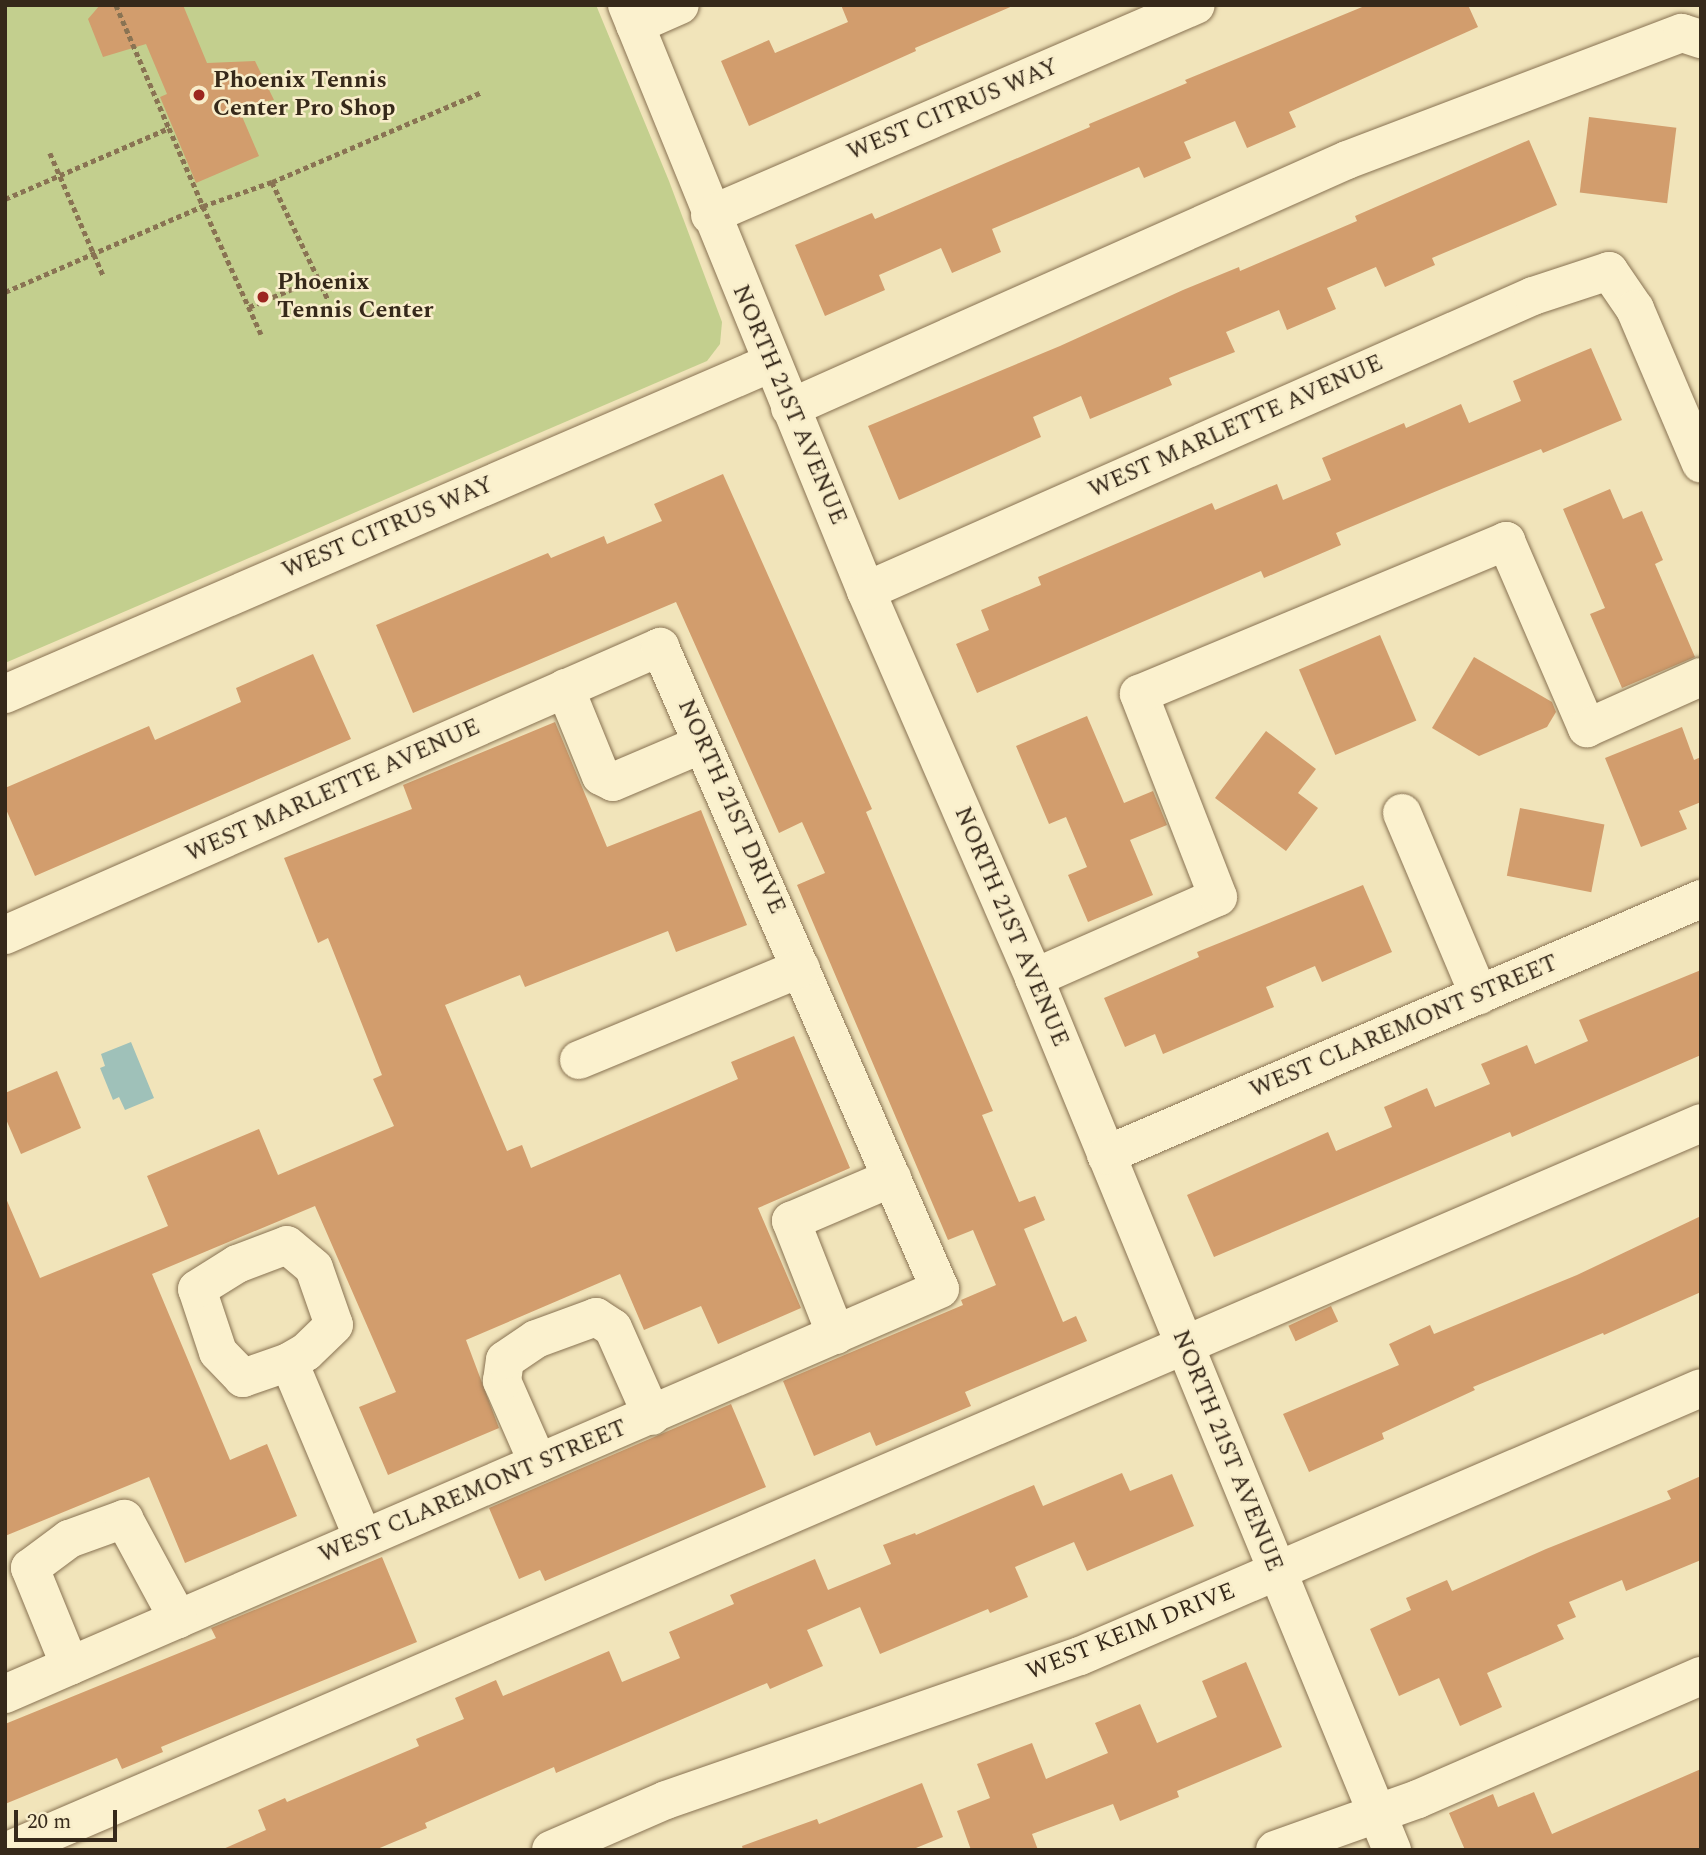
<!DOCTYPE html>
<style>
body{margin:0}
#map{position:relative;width:1706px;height:1855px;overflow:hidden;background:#f1e4ba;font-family:Spectral,serif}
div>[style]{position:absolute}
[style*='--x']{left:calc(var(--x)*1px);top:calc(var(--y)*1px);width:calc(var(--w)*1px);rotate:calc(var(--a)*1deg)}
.green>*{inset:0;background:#c3cf8e}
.water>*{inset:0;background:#9fc1b9}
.building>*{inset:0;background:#d29d6d;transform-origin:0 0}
.path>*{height:4.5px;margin-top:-2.25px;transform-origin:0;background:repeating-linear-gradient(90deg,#897353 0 5px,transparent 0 8.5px)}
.roads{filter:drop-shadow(0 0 2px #897353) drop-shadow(0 0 2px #897353)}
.minor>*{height:38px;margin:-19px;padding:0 19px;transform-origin:19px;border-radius:19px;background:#fbf1ce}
.dots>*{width:19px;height:19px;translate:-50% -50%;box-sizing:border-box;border:4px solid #f8edca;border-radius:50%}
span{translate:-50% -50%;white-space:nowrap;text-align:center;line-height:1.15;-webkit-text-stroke:5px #f8edca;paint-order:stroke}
.poi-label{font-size:24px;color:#36291a;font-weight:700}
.left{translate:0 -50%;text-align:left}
.street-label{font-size:24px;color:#36291a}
.frame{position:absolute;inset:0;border:7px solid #36291a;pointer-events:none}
.scale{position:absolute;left:14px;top:1810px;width:103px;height:32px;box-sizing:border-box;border:4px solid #36291a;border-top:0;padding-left:9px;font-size:21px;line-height:24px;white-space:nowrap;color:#36291a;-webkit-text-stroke:5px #f8edca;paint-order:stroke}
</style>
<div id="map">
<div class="green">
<i style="clip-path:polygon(5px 5px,596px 5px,669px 181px,722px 322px,720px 344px,707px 361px,5px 663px)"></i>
</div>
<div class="water">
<i style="clip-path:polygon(131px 1042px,154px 1098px,125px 1110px,119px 1097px,113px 1100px,100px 1068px,105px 1066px,101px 1054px)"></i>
</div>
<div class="building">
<i style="clip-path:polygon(100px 5px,183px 5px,207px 63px,255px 61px,274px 100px,238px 107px,259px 156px,196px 183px,160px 97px,167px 94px,146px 44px,103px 57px,88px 19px)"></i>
<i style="clip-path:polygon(841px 5px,1015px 5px,915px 48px,916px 51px,749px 126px,721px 61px,769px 40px,775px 53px,848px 22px)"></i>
<i style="clip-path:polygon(1367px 5px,1468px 5px,1478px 27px,1289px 112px,1296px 127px,1247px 148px,1235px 121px,1184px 142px,1191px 158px,1144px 178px,1139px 167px,992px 229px,1001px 252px,952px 273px,941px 248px,879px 275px,885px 290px,825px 316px,795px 245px,872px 213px,875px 219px,1090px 127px,1089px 124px,1187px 83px,1185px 80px)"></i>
<i style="left:1589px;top:117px;width:88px;height:76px;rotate:7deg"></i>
<i style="clip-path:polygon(1529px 140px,1557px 205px,1432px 258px,1435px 265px,1385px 287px,1376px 267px,1327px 288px,1336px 309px,1287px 330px,1279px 310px,1226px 332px,1235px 352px,1169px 378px,1172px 385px,1090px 419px,1081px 396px,1033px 417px,1041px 437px,899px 500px,868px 426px,1060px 346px,1183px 290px,1239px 267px,1240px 271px,1357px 221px,1355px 216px)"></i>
<i style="clip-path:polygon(1591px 348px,1622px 420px,1543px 453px,1541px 449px,1444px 488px,1336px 533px,1341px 545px,1264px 578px,1261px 571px,977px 693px,956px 644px,989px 630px,981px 610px,1041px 585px,1038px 577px,1212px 503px,1215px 510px,1277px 484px,1283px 500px,1331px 480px,1322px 458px,1404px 423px,1406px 428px,1461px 404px,1469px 423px,1521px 401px,1513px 381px)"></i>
<i style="clip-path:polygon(723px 474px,872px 809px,866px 812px,993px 1111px,982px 1115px,1019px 1202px,1035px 1196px,1045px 1220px,1024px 1229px,1063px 1322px,1076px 1316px,1087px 1341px,965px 1392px,971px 1406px,876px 1446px,870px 1432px,814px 1456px,783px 1381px,963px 1305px,961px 1300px,996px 1285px,973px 1230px,948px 1240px,797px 885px,825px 873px,802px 822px,779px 833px,676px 602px,413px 713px,376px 625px,548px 553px,551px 558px,604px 536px,607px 544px,662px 521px,654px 504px)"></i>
<i style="clip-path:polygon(1610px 489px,1623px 519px,1642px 511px,1663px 560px,1655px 564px,1695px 657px,1622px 688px,1590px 614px,1605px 608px,1563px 509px)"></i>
<i style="left:1380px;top:635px;width:93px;height:88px;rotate:67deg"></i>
<i style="clip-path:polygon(313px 654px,351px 739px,35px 876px,5px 807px,5px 788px,149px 726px,155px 740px,241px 702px,236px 688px)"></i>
<i style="clip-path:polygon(1474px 657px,1552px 702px,1556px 712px,1547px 727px,1479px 756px,1432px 728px)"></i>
<i style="clip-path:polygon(1087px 716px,1124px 803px,1153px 791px,1167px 825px,1130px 840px,1153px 895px,1088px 922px,1068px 875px,1087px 867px,1066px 817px,1049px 824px,1016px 746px)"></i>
<i style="clip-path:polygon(555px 722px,607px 847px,701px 810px,747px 925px,676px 952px,668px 931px,525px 987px,520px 975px,445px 1005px,507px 1151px,522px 1145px,531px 1168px,738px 1079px,731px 1062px,794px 1036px,850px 1168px,758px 1208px,801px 1308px,718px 1344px,701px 1306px,644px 1330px,620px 1274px,466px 1340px,499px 1428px,388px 1475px,359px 1407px,396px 1392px,315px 1206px,152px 1274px,230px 1460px,267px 1444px,297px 1516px,185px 1563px,149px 1477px,5px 1536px,5px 1196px,40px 1278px,168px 1226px,147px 1176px,259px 1129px,278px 1175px,394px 1126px,373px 1079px,382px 1075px,328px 938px,318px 943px,284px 858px,412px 809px,403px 785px)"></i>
<i style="clip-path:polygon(1682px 727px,1694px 760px,1701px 757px,1701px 802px,1679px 811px,1687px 829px,1641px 847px,1605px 758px)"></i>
<i style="clip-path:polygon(1266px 731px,1316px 769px,1298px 793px,1318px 808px,1286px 851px,1215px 798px)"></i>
<i style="left:1520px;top:808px;width:86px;height:69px;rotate:11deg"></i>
<i style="clip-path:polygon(1363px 885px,1392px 952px,1322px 982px,1315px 966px,1266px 987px,1274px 1007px,1163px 1054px,1155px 1034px,1125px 1047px,1104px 998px,1199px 957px,1197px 952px)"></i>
<i style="clip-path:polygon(1701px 970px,1701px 1055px,1512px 1137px,1510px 1132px,1214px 1257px,1187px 1195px,1328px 1132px,1336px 1151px,1392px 1127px,1384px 1107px,1427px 1088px,1435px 1107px,1490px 1084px,1481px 1064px,1527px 1045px,1535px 1064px,1588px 1041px,1579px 1020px)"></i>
<i style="clip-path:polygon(57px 1071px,81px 1128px,21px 1154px,5px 1117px,5px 1093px)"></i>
<i style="clip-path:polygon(1701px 1216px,1701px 1292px,1604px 1335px,1603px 1333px,1473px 1387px,1475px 1390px,1382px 1433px,1384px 1439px,1309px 1472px,1283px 1414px,1399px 1365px,1389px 1344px,1430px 1325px,1434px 1334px,1577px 1275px)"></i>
<i style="left:1331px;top:1306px;width:17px;height:47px;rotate:65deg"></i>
<i style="clip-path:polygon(731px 1404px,766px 1487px,545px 1581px,540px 1570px,519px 1579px,489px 1508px)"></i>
<i style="clip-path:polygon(1122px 1473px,1130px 1491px,1172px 1474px,1194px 1526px,1087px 1571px,1074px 1542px,1015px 1567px,1028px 1597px,990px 1613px,988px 1609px,880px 1654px,860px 1607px,807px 1630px,823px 1666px,770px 1689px,767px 1683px,556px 1773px,554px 1767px,425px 1823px,427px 1828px,375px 1850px,221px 1850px,266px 1830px,258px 1810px,285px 1798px,287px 1802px,419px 1746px,416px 1739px,464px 1719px,455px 1698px,496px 1680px,503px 1696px,609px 1651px,622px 1682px,680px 1658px,669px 1632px,734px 1604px,730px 1595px,815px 1559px,828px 1590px,891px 1564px,883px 1545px,915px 1533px,916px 1535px,1034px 1485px,1043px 1506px)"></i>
<i style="clip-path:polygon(1701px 1476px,1701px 1560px,1626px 1591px,1622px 1580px,1569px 1602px,1576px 1617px,1557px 1625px,1564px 1639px,1487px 1673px,1502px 1707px,1460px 1726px,1439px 1678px,1399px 1696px,1370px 1629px,1411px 1610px,1406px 1598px,1447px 1580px,1452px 1591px,1546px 1549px,1671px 1499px,1667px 1491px)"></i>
<i style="clip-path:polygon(382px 1557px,417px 1642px,161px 1747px,163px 1752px,122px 1769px,117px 1758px,5px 1804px,5px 1724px,216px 1638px,211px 1628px)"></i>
<i style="clip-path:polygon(1246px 1662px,1282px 1747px,1177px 1791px,1179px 1797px,1120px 1821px,1113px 1804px,1032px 1834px,1038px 1850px,971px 1850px,957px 1811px,990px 1798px,977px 1764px,1032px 1743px,1046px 1779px,1108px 1753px,1095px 1723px,1140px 1704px,1157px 1743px,1217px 1717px,1202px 1681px)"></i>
<i style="clip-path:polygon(1701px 1769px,1701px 1850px,1465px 1850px,1449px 1813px,1493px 1794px,1498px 1807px,1534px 1792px,1552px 1834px)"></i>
<i style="clip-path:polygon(922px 1783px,943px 1837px,911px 1850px,743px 1850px,742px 1846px,817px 1819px,819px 1824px)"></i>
</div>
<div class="path">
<i style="--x:116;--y:5;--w:134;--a:66.7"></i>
<i style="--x:50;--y:153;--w:133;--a:66.5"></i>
<i style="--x:272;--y:182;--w:228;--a:-23.2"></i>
<i style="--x:5;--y:199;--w:179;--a:-23.4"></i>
<i style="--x:169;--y:128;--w:85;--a:66.4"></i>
<i style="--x:203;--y:206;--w:73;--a:-19.2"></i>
<i style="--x:272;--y:182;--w:106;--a:64.4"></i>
<i style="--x:5;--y:292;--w:216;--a:-23.5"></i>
<i style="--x:203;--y:206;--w:141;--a:65.6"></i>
<i style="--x:249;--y:307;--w:75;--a:-22.8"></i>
<i style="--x:318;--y:278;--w:23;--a:65"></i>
</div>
<div class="roads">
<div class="minor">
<i style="--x:627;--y:5;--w:633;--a:67.81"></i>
<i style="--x:866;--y:591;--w:422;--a:66.5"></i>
<i style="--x:1034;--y:978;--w:943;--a:67.68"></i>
<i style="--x:635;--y:25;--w:49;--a:-24"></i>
<i style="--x:710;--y:215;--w:529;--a:-23.37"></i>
<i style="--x:790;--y:408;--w:610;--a:-24"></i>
<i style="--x:1347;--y:160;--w:358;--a:-20.8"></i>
<i style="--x:1682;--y:33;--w:20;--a:18"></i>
<i style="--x:866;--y:591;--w:729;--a:-23.86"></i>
<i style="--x:1533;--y:296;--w:80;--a:-18.2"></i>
<i style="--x:1609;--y:271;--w:46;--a:55.6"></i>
<i style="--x:1635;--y:309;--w:168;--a:66.9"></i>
<i style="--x:565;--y:688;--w:95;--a:67.8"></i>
<i style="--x:601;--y:776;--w:13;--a:27"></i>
<i style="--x:613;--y:782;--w:97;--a:-23.1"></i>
<i style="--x:5;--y:694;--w:834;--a:-23.37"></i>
<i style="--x:1402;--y:813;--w:198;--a:67.1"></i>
<i style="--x:5;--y:935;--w:716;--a:-23.73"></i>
<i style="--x:660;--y:647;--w:700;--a:66.44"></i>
<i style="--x:940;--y:1289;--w:1019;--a:156.58"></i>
<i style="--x:1034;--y:978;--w:201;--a:-23.8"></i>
<i style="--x:1218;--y:897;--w:218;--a:-111.3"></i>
<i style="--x:1139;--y:694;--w:398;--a:-22.6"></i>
<i style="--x:1506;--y:541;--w:204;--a:66.6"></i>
<i style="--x:1587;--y:728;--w:125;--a:-24.1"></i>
<i style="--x:579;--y:1060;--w:240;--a:-22.5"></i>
<i style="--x:1106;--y:1155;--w:648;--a:-23.28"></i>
<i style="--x:287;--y:1245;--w:35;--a:40"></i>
<i style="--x:314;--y:1268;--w:60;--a:70.7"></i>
<i style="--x:334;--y:1325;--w:39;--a:136"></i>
<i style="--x:306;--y:1352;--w:20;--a:150"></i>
<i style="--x:289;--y:1362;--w:49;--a:160.8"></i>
<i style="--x:243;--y:1378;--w:36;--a:-134"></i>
<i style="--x:218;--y:1352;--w:66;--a:-108.4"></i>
<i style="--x:197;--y:1289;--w:47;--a:-32"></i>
<i style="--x:237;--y:1264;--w:53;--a:-20.8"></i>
<i style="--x:836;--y:1335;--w:123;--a:-111.5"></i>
<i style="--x:791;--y:1221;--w:110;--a:-23.1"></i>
<i style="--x:289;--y:1362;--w:191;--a:67.2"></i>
<i style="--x:538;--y:1463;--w:90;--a:-113.7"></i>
<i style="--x:502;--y:1381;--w:21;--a:-82"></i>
<i style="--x:505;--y:1360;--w:37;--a:-34"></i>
<i style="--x:536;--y:1339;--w:64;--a:-20.1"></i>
<i style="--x:596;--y:1317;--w:20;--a:33"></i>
<i style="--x:613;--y:1328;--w:96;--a:66.1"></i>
<i style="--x:70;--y:1666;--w:106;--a:-112.2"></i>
<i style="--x:30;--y:1568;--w:49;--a:-36.6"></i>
<i style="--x:69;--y:1539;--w:59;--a:-20"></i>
<i style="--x:124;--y:1519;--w:114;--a:61.6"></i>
<i style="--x:10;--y:1850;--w:1841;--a:-23.26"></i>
<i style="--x:551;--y:1850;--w:125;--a:-23.5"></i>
<i style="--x:666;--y:1800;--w:438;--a:-19.2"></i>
<i style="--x:1080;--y:1656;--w:676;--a:-23.34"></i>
<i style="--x:1275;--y:1850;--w:152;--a:-19.6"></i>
<i style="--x:1418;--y:1799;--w:309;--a:-23.5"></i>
</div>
</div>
<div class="dots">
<i style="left:199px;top:95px;background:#9c261f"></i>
<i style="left:263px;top:297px;background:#9c261f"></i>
</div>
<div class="poi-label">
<span class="left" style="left:213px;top:95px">Phoenix Tennis<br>Center Pro Shop</span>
<span class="left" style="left:277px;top:297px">Phoenix<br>Tennis Center</span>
</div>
<div class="street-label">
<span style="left:953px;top:110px;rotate:-23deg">WEST CITRUS WAY</span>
<span style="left:789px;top:405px;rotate:67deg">NORTH 21ST AVENUE</span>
<span style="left:1236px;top:427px;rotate:-24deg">WEST MARLETTE AVENUE</span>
<span style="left:388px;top:528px;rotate:-23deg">WEST CITRUS WAY</span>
<span style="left:333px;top:791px;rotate:-24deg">WEST MARLETTE AVENUE</span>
<span style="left:731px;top:807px;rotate:66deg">NORTH 21ST DRIVE</span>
<span style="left:1011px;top:927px;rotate:67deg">NORTH 21ST AVENUE</span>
<span style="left:1404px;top:1027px;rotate:-23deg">WEST CLAREMONT STREET</span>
<span style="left:1227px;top:1451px;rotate:68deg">NORTH 21ST AVENUE</span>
<span style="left:473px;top:1492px;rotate:-23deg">WEST CLAREMONT STREET</span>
<span style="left:1131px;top:1632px;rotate:-22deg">WEST KEIM DRIVE</span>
</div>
<div class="frame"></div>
<div class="scale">20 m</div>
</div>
